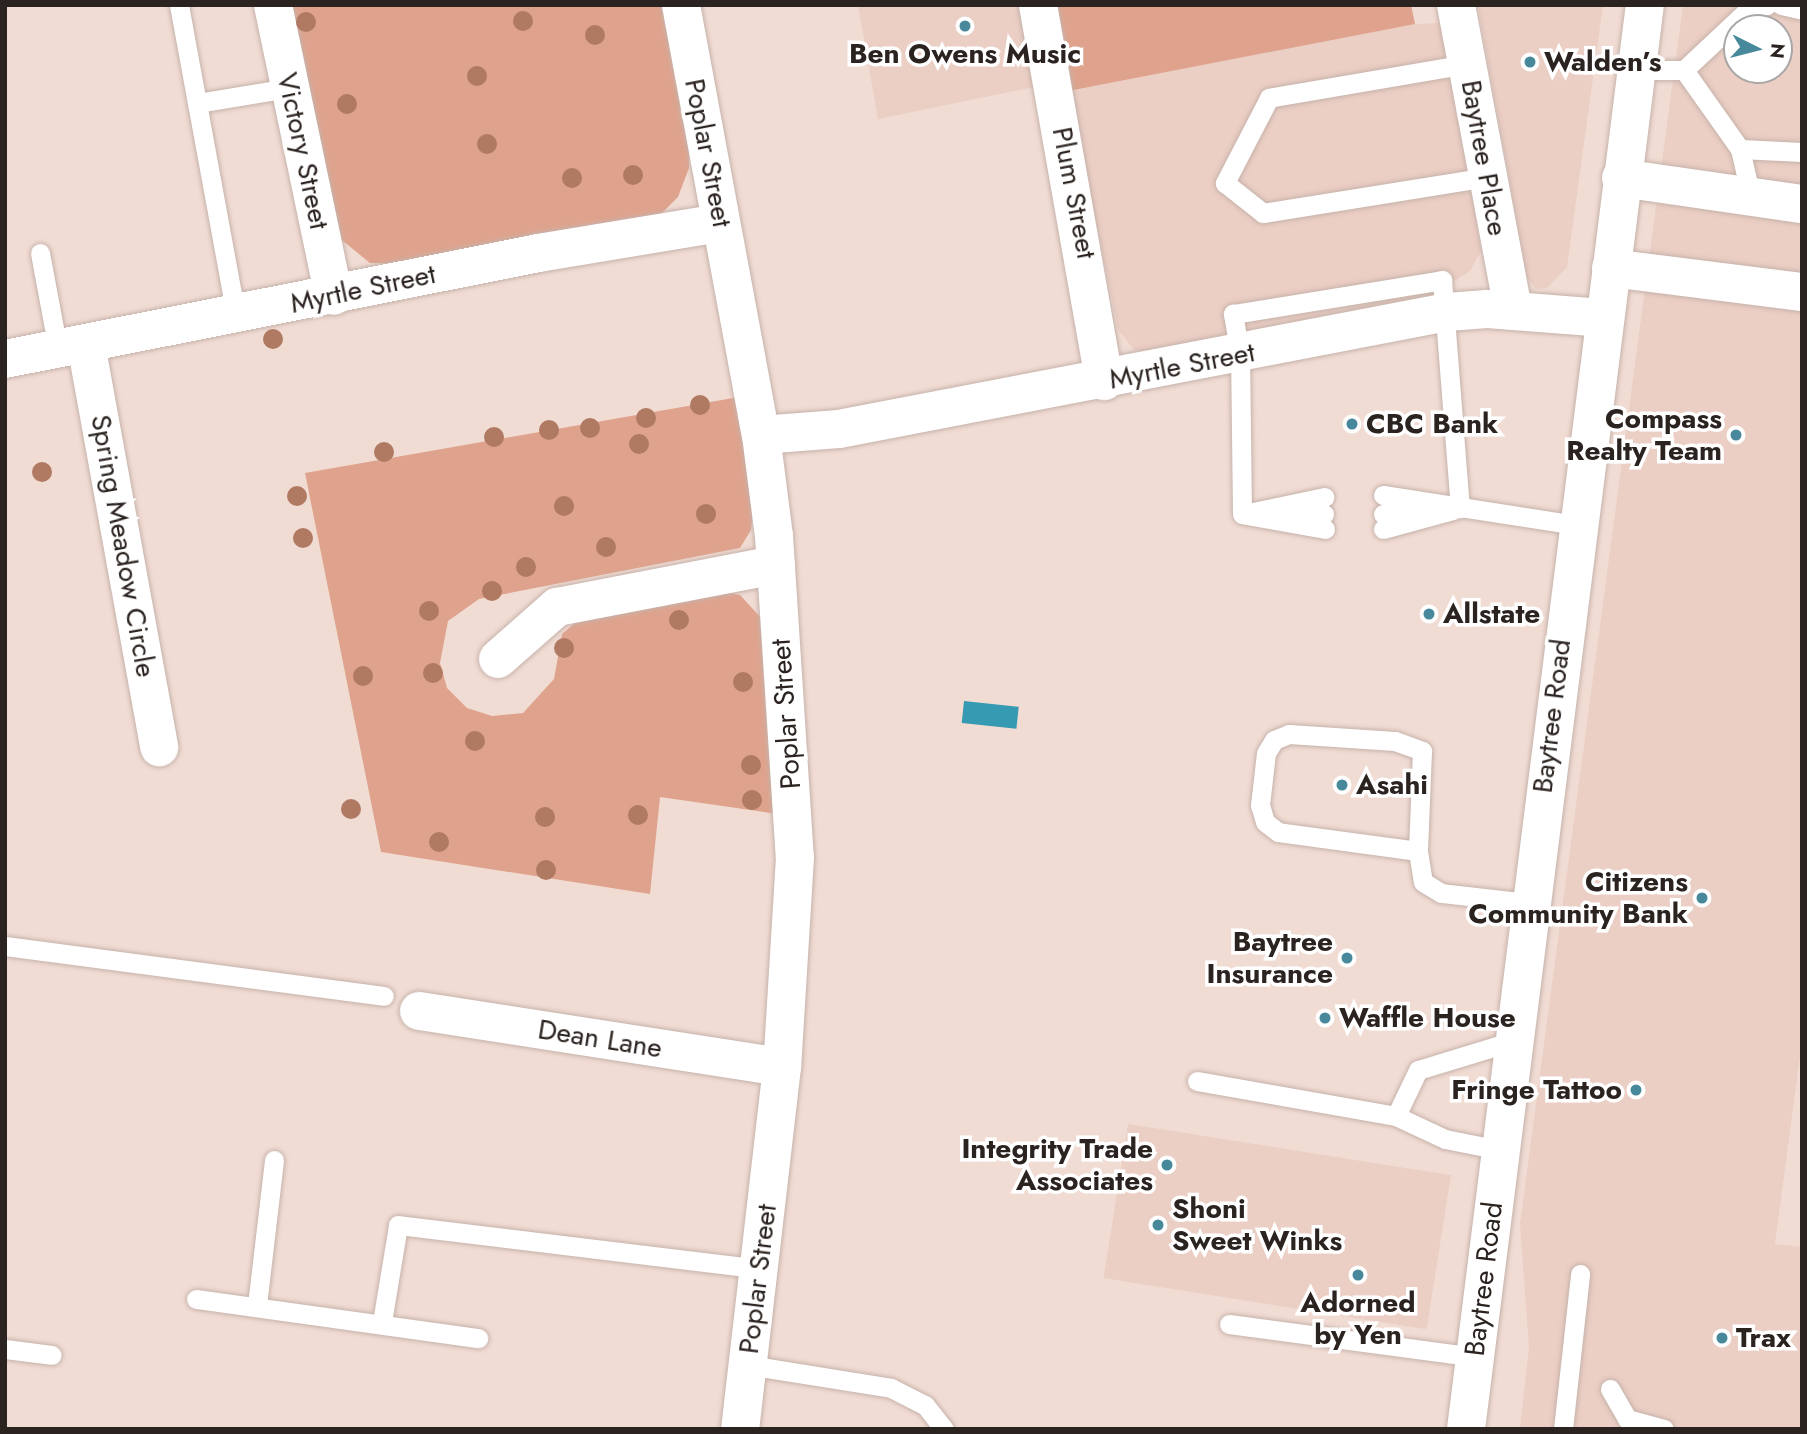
<!DOCTYPE html>
<meta charset="utf-8">
<style>
body{margin:0}
#map{position:relative;width:1807px;height:1434px;overflow:hidden;background:#f1dcd4;font-family:Jost,sans-serif}
div>[style]{position:absolute}
[style*='--x']{left:calc(var(--x)*1px);top:calc(var(--y)*1px);width:calc(var(--w)*1px);rotate:calc(var(--a)*1deg)}
.built>*{inset:0;background:#ebcec4;transform-origin:0 0}
.green>*{inset:0;background:#dfa38d}
.water>*{inset:0;background:#379ab3;transform-origin:0 0}
.roads{filter:drop-shadow(0 0 2px #c6b2aa) drop-shadow(0 0 2px #c6b2aa)}
.lane>*{height:19px;margin:-9.5px;padding:0 9.5px;transform-origin:9.5px;border-radius:9.5px;background:#fff}
.street>*{height:38px;margin:-19px;padding:0 19px;transform-origin:19px;border-radius:19px;background:#fff}
.secondary>*{height:38px;margin:-19px;padding:0 19px;transform-origin:19px;border-radius:19px;background:#fff}
.primary>*{height:38px;margin:-19px;padding:0 19px;transform-origin:19px;border-radius:19px;background:#fff}
.trees>*{width:20px;height:20px;margin:-10px;border-radius:50%;background:#b07a62}
.dots>*{width:19px;height:19px;translate:-50% -50%;box-sizing:border-box;border:4px solid #fff;border-radius:50%}
span{translate:-50% -50%;white-space:nowrap;text-align:center;line-height:1.15;-webkit-text-stroke:7px #fff;paint-order:stroke}
.poi-label{font-size:28px;color:#2b2320;font-weight:700}
.left{translate:0 -50%;text-align:left}
.right{translate:-100% -50%;text-align:right}
.street-label{font-size:28px;color:#2b2320}
.frame{position:absolute;inset:0;border:7px solid #2b2320;pointer-events:none}
.north{position:absolute;left:1723px;top:14px;width:70px;height:70px;box-sizing:border-box;background:#fff;border:2px solid #aaa7a6;border-radius:50%;rotate:96deg;font-size:19px;font-weight:700;line-height:28px;text-align:center;color:#2b2320}
.north::after{content:'';display:block;margin:auto;width:24px;height:32px;background:#47889a;clip-path:polygon(50% 0,100% 100%,50% 72%,0 100%)}
</style>
<div id="map">
<div class="built">
<i style="clip-path:polygon(858px 5px,1022px 5px,1039px 86px,878px 119px)"></i>
<i style="clip-path:polygon(1052px 5px,1411px 5px,1415px 24px,1439px 23px,1447px 35px,1481px 251px,1470px 271px,1433px 294px,1152px 351px,1134px 350px,1118px 329px)"></i>
<i style="clip-path:polygon(1478px 5px,1603px 5px,1567px 267px,1547px 288px,1536px 289px,1527px 277px)"></i>
<i style="clip-path:polygon(evenodd,1683px 5px,1802px 5px,1802px 1041px,1775px 1244px,1802px 1247px,1802px 1429px,1520px 1429px,1529px 1347px,1520px 1224px,1683px 5px,1737px 28px,1779px 28px,1779px 70px,1737px 70px,1737px 28px)"></i>
<i style="left:1128px;top:1124px;width:327px;height:156px;rotate:9deg"></i>
</div>
<div class="green">
<i style="clip-path:polygon(287px 5px,663px 5px,689px 139px,689px 168px,678px 197px,661px 214px,406px 264px,370px 263px,343px 241px,323px 209px)"></i>
<i style="clip-path:polygon(1052px 5px,1411px 5px,1415px 24px,1068px 91px)"></i>
<i style="clip-path:polygon(739px 397px,755px 494px,751px 530px,740px 548px,479px 599px,448px 621px,440px 663px,447px 688px,467px 708px,492px 716px,523px 713px,554px 679px,562px 634px,575px 623px,726px 592px,740px 595px,764px 621px,778px 814px,660px 797px,650px 894px,381px 852px,305px 473px)"></i>
</div>
<div class="water">
<i style="left:964px;top:701px;width:55px;height:22px;rotate:6deg"></i>
</div>
<div class="roads">
<div class="lane">
<i style="--x:179;--y:5;--w:315;--a:79.6"></i>
<i style="--x:1781;--y:5;--w:22;--a:13"></i>
<i style="--x:1467;--y:64;--w:201;--a:170.3"></i>
<i style="--x:1269;--y:98;--w:96;--a:117.4"></i>
<i style="--x:1225;--y:183;--w:48;--a:38.3"></i>
<i style="--x:1263;--y:213;--w:228;--a:-9.1"></i>
<i style="--x:1636;--y:70;--w:48;--a:0"></i>
<i style="--x:1684;--y:70;--w:97;--a:54.7"></i>
<i style="--x:1740;--y:149;--w:49;--a:77.1"></i>
<i style="--x:1684;--y:70;--w:91;--a:-43.2"></i>
<i style="--x:1750;--y:8;--w:17;--a:-10"></i>
<i style="--x:197;--y:103;--w:93;--a:-9.3"></i>
<i style="--x:1740;--y:149;--w:62;--a:2.8"></i>
<i style="--x:40;--y:253;--w:98;--a:79.4"></i>
<i style="--x:1383;--y:495;--w:195;--a:8.8"></i>
<i style="--x:1253;--y:512;--w:73;--a:-11.9"></i>
<i style="--x:1292;--y:514;--w:32;--a:0"></i>
<i style="--x:1383;--y:514;--w:34;--a:-5"></i>
<i style="--x:1325;--y:529;--w:84;--a:-169.8"></i>
<i style="--x:1242;--y:514;--w:160;--a:-90.7"></i>
<i style="--x:1240;--y:354;--w:41;--a:-99.9"></i>
<i style="--x:1233;--y:314;--w:212;--a:-9.2"></i>
<i style="--x:1442;--y:280;--w:229;--a:85.5"></i>
<i style="--x:1383;--y:529;--w:73;--a:-15.2"></i>
<i style="--x:1418;--y:851;--w:141;--a:-172.3"></i>
<i style="--x:1278;--y:832;--w:16;--a:-142"></i>
<i style="--x:1265;--y:822;--w:18;--a:-106"></i>
<i style="--x:1260;--y:805;--w:52;--a:-83.4"></i>
<i style="--x:1266;--y:753;--w:15;--a:-58"></i>
<i style="--x:1274;--y:740;--w:16;--a:-22"></i>
<i style="--x:1289;--y:734;--w:106;--a:3.8"></i>
<i style="--x:1395;--y:741;--w:29;--a:20"></i>
<i style="--x:1422;--y:751;--w:100;--a:92.3"></i>
<i style="--x:1418;--y:851;--w:31;--a:81"></i>
<i style="--x:1423;--y:882;--w:21;--a:31"></i>
<i style="--x:1441;--y:893;--w:89;--a:6.5"></i>
<i style="--x:5;--y:946;--w:382;--a:7.5"></i>
<i style="--x:1197;--y:1081;--w:202;--a:10"></i>
<i style="--x:1500;--y:1150;--w:56;--a:-168.7"></i>
<i style="--x:1445;--y:1139;--w:54;--a:-154.9"></i>
<i style="--x:1396;--y:1116;--w:51;--a:-64.4"></i>
<i style="--x:1418;--y:1070;--w:99;--a:-17"></i>
<i style="--x:196;--y:1299;--w:285;--a:7.9"></i>
<i style="--x:257;--y:1305;--w:146;--a:-83.3"></i>
<i style="--x:382;--y:1322;--w:98;--a:-80.6"></i>
<i style="--x:398;--y:1225;--w:364;--a:6.9"></i>
<i style="--x:1229;--y:1324;--w:248;--a:7.6"></i>
<i style="--x:5;--y:1349;--w:47;--a:7.3"></i>
<i style="--x:748;--y:1365;--w:145;--a:9.1"></i>
<i style="--x:891;--y:1388;--w:38;--a:27"></i>
<i style="--x:925;--y:1405;--w:31;--a:52"></i>
<i style="--x:1610;--y:1389;--w:34;--a:60"></i>
<i style="--x:1627;--y:1419;--w:38;--a:15"></i>
<i style="--x:1563;--y:1429;--w:156;--a:-83.7"></i>
</div>
<div class="street">
<i style="--x:273;--y:5;--w:297;--a:78.2"></i>
<i style="--x:681;--y:5;--w:437;--a:79.5"></i>
<i style="--x:761;--y:435;--w:102;--a:82.7"></i>
<i style="--x:774;--y:536;--w:322;--a:86.3"></i>
<i style="--x:795;--y:857;--w:210;--a:93.5"></i>
<i style="--x:782;--y:1067;--w:364;--a:96.6"></i>
<i style="--x:1038;--y:5;--w:382;--a:80"></i>
<i style="--x:1621;--y:178;--w:183;--a:8.2"></i>
<i style="--x:1611;--y:268;--w:193;--a:7.2"></i>
<i style="--x:86;--y:344;--w:410;--a:79.7"></i>
<i style="--x:5;--y:359;--w:544;--a:-11.23"></i>
<i style="--x:539;--y:253;--w:184;--a:-9.4"></i>
<i style="--x:761;--y:435;--w:78;--a:-4.4"></i>
<i style="--x:839;--y:429;--w:619;--a:-10.89"></i>
<i style="--x:1447;--y:312;--w:40;--a:-4.3"></i>
<i style="--x:1487;--y:309;--w:116;--a:4.4"></i>
<i style="--x:498;--y:659;--w:79;--a:-41.4"></i>
<i style="--x:557;--y:607;--w:223;--a:-10.9"></i>
<i style="--x:419;--y:1011;--w:367;--a:8.8"></i>
</div>
<div class="secondary">
<i style="--x:1456;--y:5;--w:311;--a:79.4"></i>
</div>
<div class="primary">
<i style="--x:1466;--y:1429;--w:1435;--a:-82.84"></i>
</div>
</div>
<div class="trees">
<i style="left:523px;top:21px"></i>
<i style="left:306px;top:22px"></i>
<i style="left:595px;top:35px"></i>
<i style="left:477px;top:76px"></i>
<i style="left:347px;top:104px"></i>
<i style="left:487px;top:144px"></i>
<i style="left:633px;top:175px"></i>
<i style="left:572px;top:178px"></i>
<i style="left:273px;top:339px"></i>
<i style="left:700px;top:405px"></i>
<i style="left:646px;top:418px"></i>
<i style="left:590px;top:428px"></i>
<i style="left:549px;top:430px"></i>
<i style="left:494px;top:437px"></i>
<i style="left:639px;top:444px"></i>
<i style="left:384px;top:452px"></i>
<i style="left:42px;top:472px"></i>
<i style="left:297px;top:496px"></i>
<i style="left:564px;top:506px"></i>
<i style="left:706px;top:514px"></i>
<i style="left:303px;top:538px"></i>
<i style="left:606px;top:547px"></i>
<i style="left:526px;top:567px"></i>
<i style="left:492px;top:591px"></i>
<i style="left:429px;top:611px"></i>
<i style="left:679px;top:620px"></i>
<i style="left:564px;top:648px"></i>
<i style="left:433px;top:673px"></i>
<i style="left:363px;top:676px"></i>
<i style="left:743px;top:682px"></i>
<i style="left:475px;top:741px"></i>
<i style="left:751px;top:765px"></i>
<i style="left:752px;top:800px"></i>
<i style="left:351px;top:809px"></i>
<i style="left:638px;top:815px"></i>
<i style="left:545px;top:817px"></i>
<i style="left:439px;top:842px"></i>
<i style="left:546px;top:870px"></i>
</div>
<div class="dots">
<i style="left:965px;top:26px;background:#47889a"></i>
<i style="left:1530px;top:62px;background:#47889a"></i>
<i style="left:1352px;top:424px;background:#47889a"></i>
<i style="left:1736px;top:435px;background:#47889a"></i>
<i style="left:1429px;top:614px;background:#47889a"></i>
<i style="left:1342px;top:785px;background:#47889a"></i>
<i style="left:1702px;top:898px;background:#47889a"></i>
<i style="left:1347px;top:958px;background:#47889a"></i>
<i style="left:1325px;top:1018px;background:#47889a"></i>
<i style="left:1636px;top:1090px;background:#47889a"></i>
<i style="left:1167px;top:1165px;background:#47889a"></i>
<i style="left:1158px;top:1225px;background:#47889a"></i>
<i style="left:1358px;top:1275px;background:#47889a"></i>
<i style="left:1722px;top:1338px;background:#47889a"></i>
</div>
<div class="poi-label">
<span style="left:965px;top:54px">Ben Owens Music</span>
<span class="left" style="left:1544px;top:62px">Walden’s</span>
<span class="right" style="left:1722px;top:435px">Compass<br>Realty Team</span>
<span class="left" style="left:1366px;top:424px">CBC Bank</span>
<span class="left" style="left:1443px;top:614px">Allstate</span>
<span class="left" style="left:1356px;top:785px">Asahi</span>
<span class="right" style="left:1688px;top:898px">Citizens<br>Community Bank</span>
<span class="right" style="left:1333px;top:958px">Baytree<br>Insurance</span>
<span class="left" style="left:1339px;top:1018px">Waffle House</span>
<span class="right" style="left:1622px;top:1090px">Fringe Tattoo</span>
<span class="right" style="left:1153px;top:1165px">Integrity Trade<br>Associates</span>
<span class="left" style="left:1172px;top:1225px">Shoni<br>Sweet Winks</span>
<span style="left:1358px;top:1319px">Adorned<br>by Yen</span>
<span class="left" style="left:1736px;top:1338px">Trax</span>
</div>
<div class="street-label">
<span style="left:303px;top:151px;rotate:78deg">Victory Street</span>
<span style="left:708px;top:153px;rotate:79deg">Poplar Street</span>
<span style="left:1484px;top:158px;rotate:80deg">Baytree Place</span>
<span style="left:1074px;top:193px;rotate:79deg">Plum Street</span>
<span style="left:363px;top:289px;rotate:-12deg">Myrtle Street</span>
<span style="left:1182px;top:366px;rotate:-11deg">Myrtle Street</span>
<span style="left:123px;top:546px;rotate:80deg">Spring Meadow Circle</span>
<span style="left:786px;top:714px;rotate:-94deg">Poplar Street</span>
<span style="left:1552px;top:716px;rotate:-83deg">Baytree Road</span>
<span style="left:600px;top:1039px;rotate:9deg">Dean Lane</span>
<span style="left:758px;top:1279px;rotate:-83deg">Poplar Street</span>
<span style="left:1484px;top:1279px;rotate:-83deg">Baytree Road</span>
</div>
<div class="frame"></div>
<div class="north">N</div>
</div>
